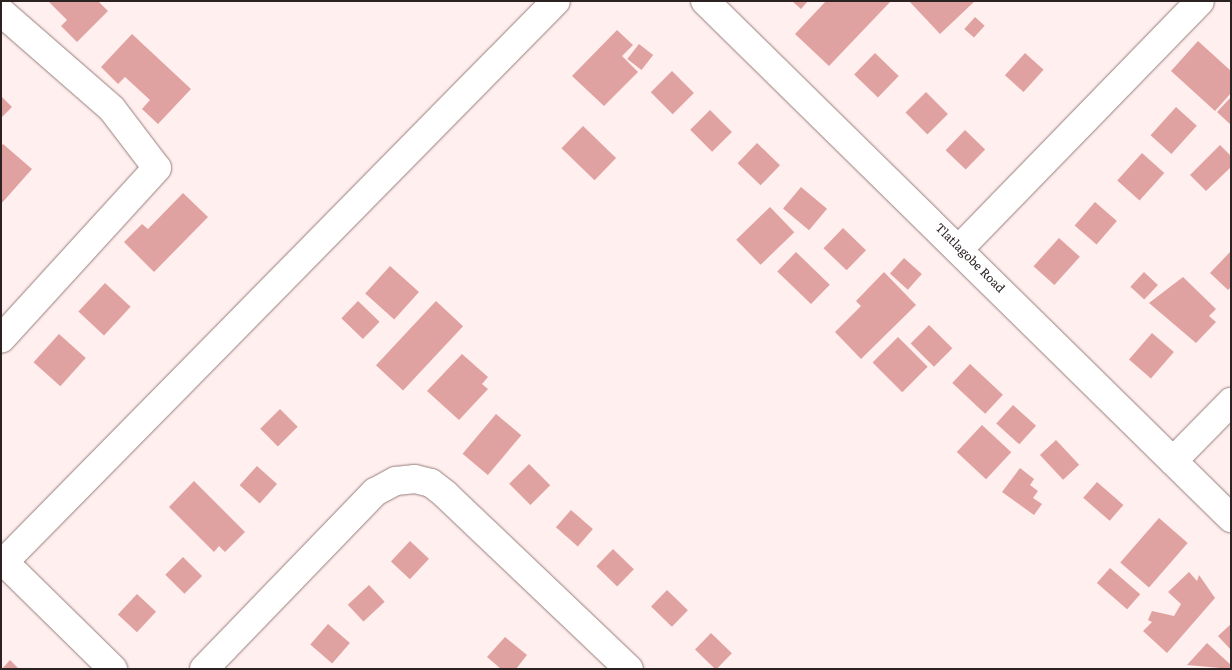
<!DOCTYPE html>
<style>
body{margin:0}
#map{position:relative;width:1232px;height:670px;overflow:hidden;background:#ffefee;font-family:Literata,serif}
div>[style]{position:absolute}
[style*='--x']{left:calc(var(--x)*1px);top:calc(var(--y)*1px);width:calc(var(--w)*1px);rotate:calc(var(--a)*1deg)}
.building>*{inset:0;background:#e0a2a0;transform-origin:0 0}
.roads{filter:drop-shadow(0 0 1px #957d7c) drop-shadow(0 0 1px #957d7c)}
.street>*{height:28px;margin:-14px;padding:0 14px;transform-origin:14px;border-radius:14px;background:#fff}
.secondary>*{height:28px;margin:-14px;padding:0 14px;transform-origin:14px;border-radius:14px;background:#fff}
span{translate:-50% -50%;white-space:nowrap;text-align:center;line-height:1.15;-webkit-text-stroke:4px #fff;paint-order:stroke}
.street-label{font-size:12px;color:#2b2221}
.frame{position:absolute;inset:0;border:2px solid #2b2221;pointer-events:none}
</style>
<div id="map">
<div class="building">
<i style="clip-path:polygon(48px 1px,98px 1px,108px 11px,77px 42px,61px 26px,67px 20px)"></i>
<i style="clip-path:polygon(792px 1px,808px 1px,801px 9px)"></i>
<i style="clip-path:polygon(826px 1px,891px 1px,829px 66px,795px 34px)"></i>
<i style="clip-path:polygon(909px 1px,975px 1px,940px 34px)"></i>
<i style="left:975px;top:17px;width:13px;height:16px;rotate:42deg"></i>
<i style="clip-path:polygon(617px 30px,633px 45px,622px 56px,638px 72px,604px 106px,572px 76px)"></i>
<i style="clip-path:polygon(132px 34px,191px 89px,158px 124px,142px 109px,150px 100px,125px 77px,118px 84px,101px 67px)"></i>
<i style="clip-path:polygon(1198px 41px,1231px 71px,1231px 93px,1215px 111px,1171px 71px)"></i>
<i style="left:639px;top:44px;width:18px;height:19px;rotate:38deg"></i>
<i style="left:875px;top:53px;width:33px;height:30px;rotate:44deg"></i>
<i style="left:1025px;top:53px;width:25px;height:30px;rotate:42deg"></i>
<i style="left:672px;top:71px;width:31px;height:30px;rotate:45deg"></i>
<i style="left:926px;top:92px;width:31px;height:29px;rotate:45deg"></i>
<i style="clip-path:polygon(1px 96px,12px 107px,1px 118px)"></i>
<i style="clip-path:polygon(1231px 97px,1231px 125px,1217px 112px)"></i>
<i style="left:1176px;top:107px;width:28px;height:38px;rotate:42deg"></i>
<i style="left:710px;top:110px;width:31px;height:28px;rotate:45deg"></i>
<i style="left:583px;top:126px;width:46px;height:31px;rotate:44deg"></i>
<i style="left:965px;top:130px;width:28px;height:28px;rotate:44deg"></i>
<i style="left:757px;top:143px;width:32px;height:28px;rotate:44deg"></i>
<i style="clip-path:polygon(3px 144px,32px 169px,1px 204px,1px 146px)"></i>
<i style="clip-path:polygon(1220px 145px,1231px 156px,1231px 167px,1206px 191px,1190px 175px)"></i>
<i style="left:1142px;top:153px;width:30px;height:37px;rotate:42deg"></i>
<i style="left:801px;top:187px;width:34px;height:28px;rotate:40deg"></i>
<i style="clip-path:polygon(183px 193px,208px 217px,154px 272px,124px 242px,142px 224px,148px 229px)"></i>
<i style="left:1095px;top:202px;width:29px;height:31px;rotate:41deg"></i>
<i style="left:770px;top:207px;width:35px;height:47px;rotate:46deg"></i>
<i style="left:843px;top:228px;width:32px;height:28px;rotate:44deg"></i>
<i style="left:1059px;top:238px;width:28px;height:38px;rotate:42deg"></i>
<i style="clip-path:polygon(1231px 251px,1231px 287px,1228px 290px,1210px 273px)"></i>
<i style="left:796px;top:252px;width:47px;height:27px;rotate:44deg"></i>
<i style="left:904px;top:258px;width:24px;height:21px;rotate:42deg"></i>
<i style="left:390px;top:266px;width:39px;height:37px;rotate:42deg"></i>
<i style="clip-path:polygon(884px 272px,916px 305px,861px 359px,835px 332px,861px 306px,856px 301px)"></i>
<i style="left:1144px;top:272px;width:19px;height:20px;rotate:43deg"></i>
<i style="clip-path:polygon(1183px 277px,1216px 309px,1209px 316px,1216px 322px,1196px 343px,1149px 303px)"></i>
<i style="left:105px;top:283px;width:35px;height:39px;rotate:43deg"></i>
<i style="left:358px;top:301px;width:30px;height:24px;rotate:44deg"></i>
<i style="left:436px;top:301px;width:37px;height:88px;rotate:43deg"></i>
<i style="left:929px;top:325px;width:33px;height:26px;rotate:45deg"></i>
<i style="left:1152px;top:333px;width:29px;height:35px;rotate:41deg"></i>
<i style="left:59px;top:334px;width:36px;height:38px;rotate:42deg"></i>
<i style="left:898px;top:337px;width:42px;height:36px;rotate:45deg"></i>
<i style="clip-path:polygon(462px 354px,488px 377px,482px 384px,488px 389px,459px 420px,427px 391px)"></i>
<i style="left:970px;top:364px;width:45px;height:26px;rotate:43deg"></i>
<i style="left:1013px;top:405px;width:31px;height:25px;rotate:42deg"></i>
<i style="left:280px;top:409px;width:25px;height:28px;rotate:45deg"></i>
<i style="left:496px;top:414px;width:33px;height:52px;rotate:40deg"></i>
<i style="left:982px;top:425px;width:40px;height:37px;rotate:43deg"></i>
<i style="left:1056px;top:440px;width:34px;height:22px;rotate:47deg"></i>
<i style="left:529px;top:464px;width:30px;height:28px;rotate:45deg"></i>
<i style="left:257px;top:466px;width:27px;height:26px;rotate:42deg"></i>
<i style="clip-path:polygon(1020px 468px,1034px 479px,1030px 485px,1038px 491px,1033px 498px,1042px 504px,1034px 515px,1002px 492px)"></i>
<i style="clip-path:polygon(194px 481px,245px 532px,225px 552px,219px 546px,214px 552px,169px 507px)"></i>
<i style="left:1097px;top:482px;width:35px;height:21px;rotate:41deg"></i>
<i style="left:571px;top:510px;width:29px;height:23px;rotate:41deg"></i>
<i style="left:1159px;top:518px;width:38px;height:59px;rotate:41deg"></i>
<i style="left:410px;top:541px;width:26px;height:28px;rotate:43deg"></i>
<i style="left:613px;top:549px;width:29px;height:24px;rotate:44deg"></i>
<i style="left:183px;top:557px;width:27px;height:25px;rotate:45deg"></i>
<i style="left:1110px;top:568px;width:40px;height:20px;rotate:41deg"></i>
<i style="clip-path:polygon(1189px 572px,1197px 581px,1199px 575px,1215px 598px,1167px 653px,1143px 631px,1152px 622px,1148px 620px,1152px 611px,1174px 616px,1181px 604px,1168px 592px)"></i>
<i style="left:369px;top:585px;width:23px;height:29px;rotate:47deg"></i>
<i style="left:667px;top:590px;width:29px;height:23px;rotate:44deg"></i>
<i style="left:137px;top:594px;width:26px;height:28px;rotate:43deg"></i>
<i style="left:328px;top:624px;width:29px;height:27px;rotate:41deg"></i>
<i style="clip-path:polygon(1231px 624px,1231px 650px,1218px 636px)"></i>
<i style="left:711px;top:633px;width:29px;height:23px;rotate:44deg"></i>
<i style="clip-path:polygon(505px 637px,527px 655px,516px 669px,501px 669px,487px 657px)"></i>
<i style="clip-path:polygon(1207px 643px,1231px 665px,1231px 669px,1187px 665px)"></i>
<i style="clip-path:polygon(10px 660px,19px 669px,2px 669px)"></i>
</div>
<div class="roads">
<div class="street">
<i style="--x:705;--y:1;--w:738;--a:44.51"></i>
<i style="--x:1;--y:12;--w:147;--a:41.1"></i>
<i style="--x:112;--y:109;--w:74;--a:52.7"></i>
<i style="--x:157;--y:168;--w:231;--a:132.4"></i>
<i style="--x:960;--y:248;--w:344;--a:-45.8"></i>
<i style="--x:1173;--y:461;--w:83;--a:-45.5"></i>
<i style="--x:4;--y:562;--w:153;--a:44.5"></i>
<i style="--x:204;--y:669;--w:246;--a:-46"></i>
<i style="--x:375;--y:492;--w:24;--a:-28"></i>
<i style="--x:396;--y:481;--w:19;--a:-6"></i>
<i style="--x:415;--y:479;--w:16;--a:14"></i>
<i style="--x:431;--y:483;--w:18;--a:38"></i>
<i style="--x:445;--y:494;--w:254;--a:43.6"></i>
</div>
<div class="secondary">
<i style="--x:1;--y:565;--w:791;--a:-45.46"></i>
</div>
</div>
<div class="street-label">
<span style="left:970px;top:258px;rotate:45deg">Tlatlagobe Road</span>
</div>
<div class="frame"></div>
</div>
